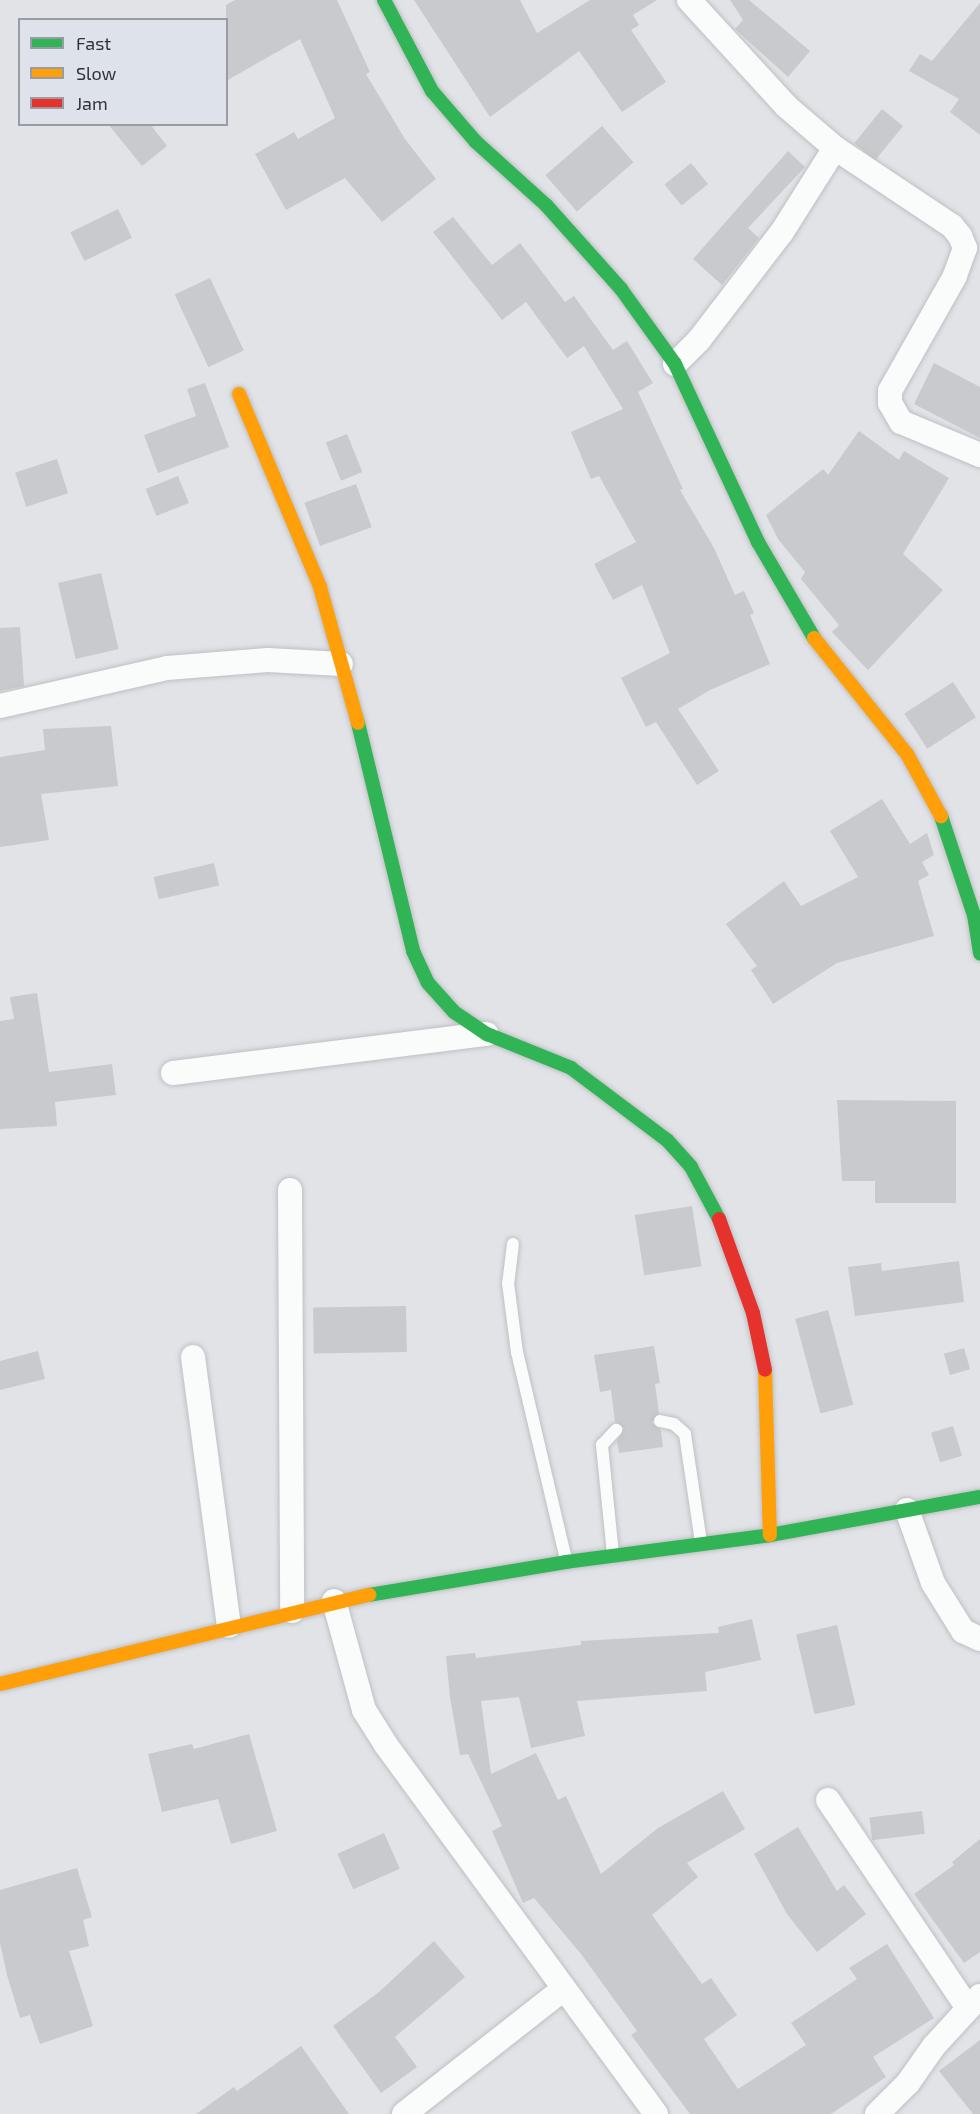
<!DOCTYPE html>
<style>
body{margin:0}
#map{position:relative;width:980px;height:2114px;overflow:hidden;background:#e1e3e7;font-family:"Exo 2",sans-serif}
div>[style]{position:absolute}
[style*='--x']{left:calc(var(--x)*1px);top:calc(var(--y)*1px);width:calc(var(--w)*1px);rotate:calc(var(--a)*1deg)}
.building>*{inset:0;background:#c9cacd;transform-origin:0 0}
.roads{filter:drop-shadow(0 0 2px #bfc0c3) drop-shadow(0 0 2px #bfc0c3)}
.lane>*{height:12px;margin:-6px;padding:0 6px;transform-origin:6px;border-radius:6px;background:#fafbfb}
.street>*{height:24px;margin:-12px;padding:0 12px;transform-origin:12px;border-radius:12px;background:#fafbfb}
.fast>*{height:14px;margin:-7px;padding:0 7px;transform-origin:7px;border-radius:7px;background:#30b455}
.slow>*{height:14px;margin:-7px;padding:0 7px;transform-origin:7px;border-radius:7px;background:#ff9f0a}
.jam>*{height:14px;margin:-7px;padding:0 7px;transform-origin:7px;border-radius:7px;background:#e5322d}
span{translate:-50% -50%;white-space:nowrap;text-align:center;line-height:1.15;-webkit-text-stroke:4.5px #dee2ea;paint-order:stroke}
.legend{position:absolute;left:18px;top:18px;width:210px;height:108px;box-sizing:border-box;background:#dee2ea;border:2px solid #999ca2;margin:0;padding:8px 10px;list-style:none;font-size:18px;color:#323336}
.legend li{display:flex;align-items:center;gap:12px;height:30px}
.legend b{width:30px;border:2px solid #999ca2}
</style>
<div id="map">
<div class="building">
<i style="clip-path:polygon(235px 0,337px 0,370px 72px,366px 74px,405px 139px,436px 179px,382px 222px,345px 178px,286px 210px,255px 154px,294px 132px,298px 139px,335px 118px,300px 39px,226px 81px,226px 5px)"></i>
<i style="clip-path:polygon(414px 0,520px 0,537px 33px,590px 0,657px 0,633px 15px,639px 25px,631px 30px,666px 82px,622px 112px,579px 51px,490px 117px)"></i>
<i style="clip-path:polygon(730px 0,749px 0,810px 51px,788px 77px,735px 29px,743px 20px)"></i>
<i style="clip-path:polygon(980px 3px,980px 135px,950px 112px,959px 99px,909px 71px,920px 54px,932px 61px)"></i>
<i style="left:882px;top:109px;width:27px;height:44px;rotate:39deg"></i>
<i style="clip-path:polygon(108px 124px,150px 124px,167px 146px,142px 166px)"></i>
<i style="left:602px;top:126px;width:48px;height:75px;rotate:49deg"></i>
<i style="clip-path:polygon(788px 151px,805px 167px,748px 228px,759px 238px,722px 285px,693px 259px)"></i>
<i style="left:691px;top:163px;width:27px;height:34px;rotate:51deg"></i>
<i style="left:118px;top:209px;width:32px;height:53px;rotate:64deg"></i>
<i style="clip-path:polygon(453px 217px,492px 265px,520px 243px,565px 302px,574px 296px,613px 350px,627px 341px,653px 383px,638px 392px,683px 489px,680px 490px,714px 548px,735px 595px,744px 591px,754px 613px,750px 615px,770px 664px,710px 690px,678px 709px,719px 771px,697px 785px,656px 722px,646px 727px,621px 678px,670px 653px,642px 585px,613px 600px,594px 564px,636px 542px,599px 476px,591px 479px,571px 432px,623px 409px,584px 346px,567px 358px,526px 302px,502px 320px,433px 232px)"></i>
<i style="left:210px;top:278px;width:80px;height:39px;rotate:65deg"></i>
<i style="clip-path:polygon(934px 363px,980px 387px,980px 438px,914px 404px)"></i>
<i style="clip-path:polygon(205px 383px,229px 447px,158px 473px,144px 435px,196px 416px,187px 389px)"></i>
<i style="clip-path:polygon(859px 431px,899px 460px,904px 451px,949px 478px,903px 554px,943px 590px,868px 670px,832px 632px,839px 625px,801px 579px,805px 572px,778px 539px,766px 515px,823px 469px,828px 475px)"></i>
<i style="left:347px;top:434px;width:41px;height:23px;rotate:68deg"></i>
<i style="left:57px;top:459px;width:36px;height:44px;rotate:72deg"></i>
<i style="left:178px;top:476px;width:29px;height:35px;rotate:68deg"></i>
<i style="left:356px;top:484px;width:46px;height:55px;rotate:70deg"></i>
<i style="left:101px;top:573px;width:78px;height:44px;rotate:77deg"></i>
<i style="clip-path:polygon(20px 627px,24px 686px,0 691px,0 628px)"></i>
<i style="left:953px;top:682px;width:42px;height:58px;rotate:57deg"></i>
<i style="clip-path:polygon(111px 726px,118px 786px,41px 794px,49px 840px,0 847px,0 757px,45px 750px,43px 729px)"></i>
<i style="clip-path:polygon(882px 799px,910px 844px,927px 833px,934px 855px,922px 862px,929px 875px,918px 881px,934px 936px,837px 963px,773px 1004px,751px 970px,757px 966px,726px 924px,784px 881px,801px 906px,858px 877px,830px 831px)"></i>
<i style="left:214px;top:863px;width:23px;height:62px;rotate:77deg"></i>
<i style="clip-path:polygon(37px 993px,49px 1072px,112px 1064px,116px 1095px,55px 1102px,57px 1126px,0 1129px,0 1021px,14px 1019px,10px 997px)"></i>
<i style="clip-path:polygon(837px 1100px,956px 1101px,956px 1203px,875px 1203px,875px 1181px,842px 1181px)"></i>
<i style="left:692px;top:1206px;width:61px;height:58px;rotate:81deg"></i>
<i style="clip-path:polygon(959px 1261px,964px 1302px,855px 1316px,848px 1267px,881px 1263px,882px 1271px)"></i>
<i style="left:406px;top:1306px;width:46px;height:93px;rotate:89deg"></i>
<i style="left:828px;top:1310px;width:98px;height:34px;rotate:75deg"></i>
<i style="clip-path:polygon(654px 1346px,660px 1383px,655px 1384px,659px 1413px,652px 1423px,661px 1430px,663px 1447px,619px 1453px,617px 1441px,624px 1428px,615px 1422px,611px 1390px,600px 1392px,594px 1355px)"></i>
<i style="left:964px;top:1348px;width:22px;height:21px;rotate:74deg"></i>
<i style="clip-path:polygon(38px 1351px,45px 1379px,0 1390px,0 1361px)"></i>
<i style="left:953px;top:1426px;width:31px;height:23px;rotate:73deg"></i>
<i style="clip-path:polygon(752px 1619px,761px 1660px,705px 1672px,707px 1691px,577px 1701px,585px 1736px,531px 1748px,519px 1697px,481px 1701px,491px 1774px,536px 1753px,558px 1800px,566px 1796px,601px 1874px,658px 1828px,723px 1791px,745px 1829px,687px 1863px,698px 1877px,652px 1915px,702px 1984px,711px 1978px,737px 2015px,704px 2039px,738px 2089px,806px 2045px,791px 2023px,857px 1979px,849px 1968px,887px 1944px,934px 2018px,873px 2057px,886px 2077px,831px 2114px,690px 2114px,631px 2035px,637px 2031px,581px 1954px,534px 1898px,523px 1903px,492px 1831px,502px 1826px,468px 1754px,460px 1755px,450px 1697px,446px 1656px,475px 1653px,476px 1658px,581px 1645px,581px 1641px,719px 1633px,718px 1627px)"></i>
<i style="left:837px;top:1625px;width:82px;height:42px;rotate:77deg"></i>
<i style="clip-path:polygon(249px 1734px,277px 1831px,231px 1844px,218px 1799px,162px 1812px,148px 1754px,192px 1744px,194px 1749px)"></i>
<i style="left:922px;top:1811px;width:23px;height:53px;rotate:83deg"></i>
<i style="clip-path:polygon(798px 1827px,837px 1891px,844px 1885px,866px 1914px,817px 1952px,787px 1914px,754px 1854px)"></i>
<i style="left:384px;top:1833px;width:39px;height:51px;rotate:66deg"></i>
<i style="clip-path:polygon(980px 1839px,980px 1952px,964px 1963px,914px 1894px,954px 1865px,952px 1862px)"></i>
<i style="clip-path:polygon(77px 1868px,92px 1917px,83px 1920px,89px 1946px,69px 1951px,93px 2026px,40px 2044px,30px 2015px,20px 2018px,7px 1975px,0 1943px,0 1890px)"></i>
<i style="clip-path:polygon(434px 1941px,465px 1977px,395px 2037px,417px 2067px,381px 2093px,333px 2026px,379px 1992px)"></i>
<i style="clip-path:polygon(980px 2040px,980px 2114px,973px 2114px,939px 2071px)"></i>
<i style="clip-path:polygon(301px 2046px,349px 2114px,196px 2114px,234px 2087px,237px 2091px)"></i>
</div>
<div class="roads">
<div class="lane">
<i style="--x:513;--y:1244;--w:39;--a:97"></i>
<i style="--x:508;--y:1283;--w:70;--a:82.6"></i>
<i style="--x:517;--y:1352;--w:214;--a:76.7"></i>
<i style="--x:660;--y:1421;--w:14;--a:12"></i>
<i style="--x:674;--y:1424;--w:15;--a:42"></i>
<i style="--x:685;--y:1434;--w:110;--a:81.6"></i>
<i style="--x:613;--y:1554;--w:110;--a:-95.8"></i>
<i style="--x:602;--y:1445;--w:21;--a:-47"></i>
</div>
<div class="street">
<i style="--x:689;--y:0;--w:144;--a:47.5"></i>
<i style="--x:786;--y:106;--w:65;--a:40.6"></i>
<i style="--x:835;--y:148;--w:141;--a:33.7"></i>
<i style="--x:952;--y:226;--w:13;--a:51"></i>
<i style="--x:960;--y:236;--w:13;--a:67"></i>
<i style="--x:965;--y:248;--w:30;--a:110"></i>
<i style="--x:955;--y:276;--w:132;--a:119.5"></i>
<i style="--x:890;--y:391;--w:12;--a:90"></i>
<i style="--x:890;--y:403;--w:22;--a:60"></i>
<i style="--x:901;--y:422;--w:86;--a:22.7"></i>
<i style="--x:675;--y:364;--w:34;--a:-45"></i>
<i style="--x:699;--y:340;--w:136;--a:-52.5"></i>
<i style="--x:782;--y:232;--w:99;--a:-57.8"></i>
<i style="--x:0;--y:706;--w:171;--a:-12.8"></i>
<i style="--x:167;--y:668;--w:101;--a:-4.5"></i>
<i style="--x:268;--y:660;--w:73;--a:3.1"></i>
<i style="--x:173;--y:1073;--w:316;--a:-7.1"></i>
<i style="--x:290;--y:1190;--w:421;--a:89.7"></i>
<i style="--x:193;--y:1357;--w:271;--a:82.4"></i>
<i style="--x:907;--y:1510;--w:77;--a:70.4"></i>
<i style="--x:933;--y:1583;--w:57;--a:58"></i>
<i style="--x:963;--y:1631;--w:19;--a:25"></i>
<i style="--x:334;--y:1601;--w:113;--a:74.6"></i>
<i style="--x:364;--y:1710;--w:41;--a:57.8"></i>
<i style="--x:386;--y:1745;--w:457;--a:53.8"></i>
<i style="--x:828;--y:1800;--w:251;--a:56.1"></i>
<i style="--x:404;--y:2114;--w:201;--a:-38.1"></i>
<i style="--x:877;--y:2114;--w:44;--a:-45"></i>
<i style="--x:908;--y:2083;--w:45;--a:-54.9"></i>
<i style="--x:934;--y:2046;--w:68;--a:-47.4"></i>
</div>
<div class="fast">
<i style="--x:384;--y:0;--w:103;--a:62.2"></i>
<i style="--x:432;--y:91;--w:67;--a:49.2"></i>
<i style="--x:476;--y:142;--w:94;--a:42"></i>
<i style="--x:546;--y:205;--w:113;--a:48.2"></i>
<i style="--x:621;--y:289;--w:92;--a:54.2"></i>
<i style="--x:675;--y:364;--w:196;--a:65"></i>
<i style="--x:758;--y:542;--w:111;--a:59.7"></i>
<i style="--x:358;--y:723;--w:235;--a:76.4"></i>
<i style="--x:413;--y:951;--w:35;--a:65"></i>
<i style="--x:428;--y:983;--w:39;--a:48"></i>
<i style="--x:454;--y:1012;--w:40;--a:34"></i>
<i style="--x:487;--y:1034;--w:91;--a:22"></i>
<i style="--x:571;--y:1068;--w:120;--a:36.9"></i>
<i style="--x:667;--y:1140;--w:36;--a:48"></i>
<i style="--x:691;--y:1167;--w:59;--a:61.7"></i>
<i style="--x:941;--y:816;--w:104;--a:71.6"></i>
<i style="--x:974;--y:915;--w:39;--a:81"></i>
<i style="--x:369;--y:1595;--w:200;--a:-9.5"></i>
<i style="--x:566;--y:1562;--w:206;--a:-7.5"></i>
<i style="--x:770;--y:1535;--w:213;--a:-10.3"></i>
</div>
<div class="slow">
<i style="--x:239;--y:394;--w:209;--a:67.2"></i>
<i style="--x:320;--y:587;--w:141;--a:74.4"></i>
<i style="--x:814;--y:638;--w:149;--a:51.3"></i>
<i style="--x:907;--y:754;--w:71;--a:61.3"></i>
<i style="--x:765;--y:1370;--w:165;--a:88.3"></i>
<i style="--x:0;--y:1684;--w:380;--a:-13.6"></i>
</div>
<div class="jam">
<i style="--x:719;--y:1219;--w:100;--a:70.1"></i>
<i style="--x:753;--y:1313;--w:58;--a:78.1"></i>
</div>
</div>
<ul class="legend">
<li><b style="height:8px;background:#30b455"></b>Fast</li>
<li><b style="height:8px;background:#ff9f0a"></b>Slow</li>
<li><b style="height:8px;background:#e5322d"></b>Jam</li>
</ul>
</div>
